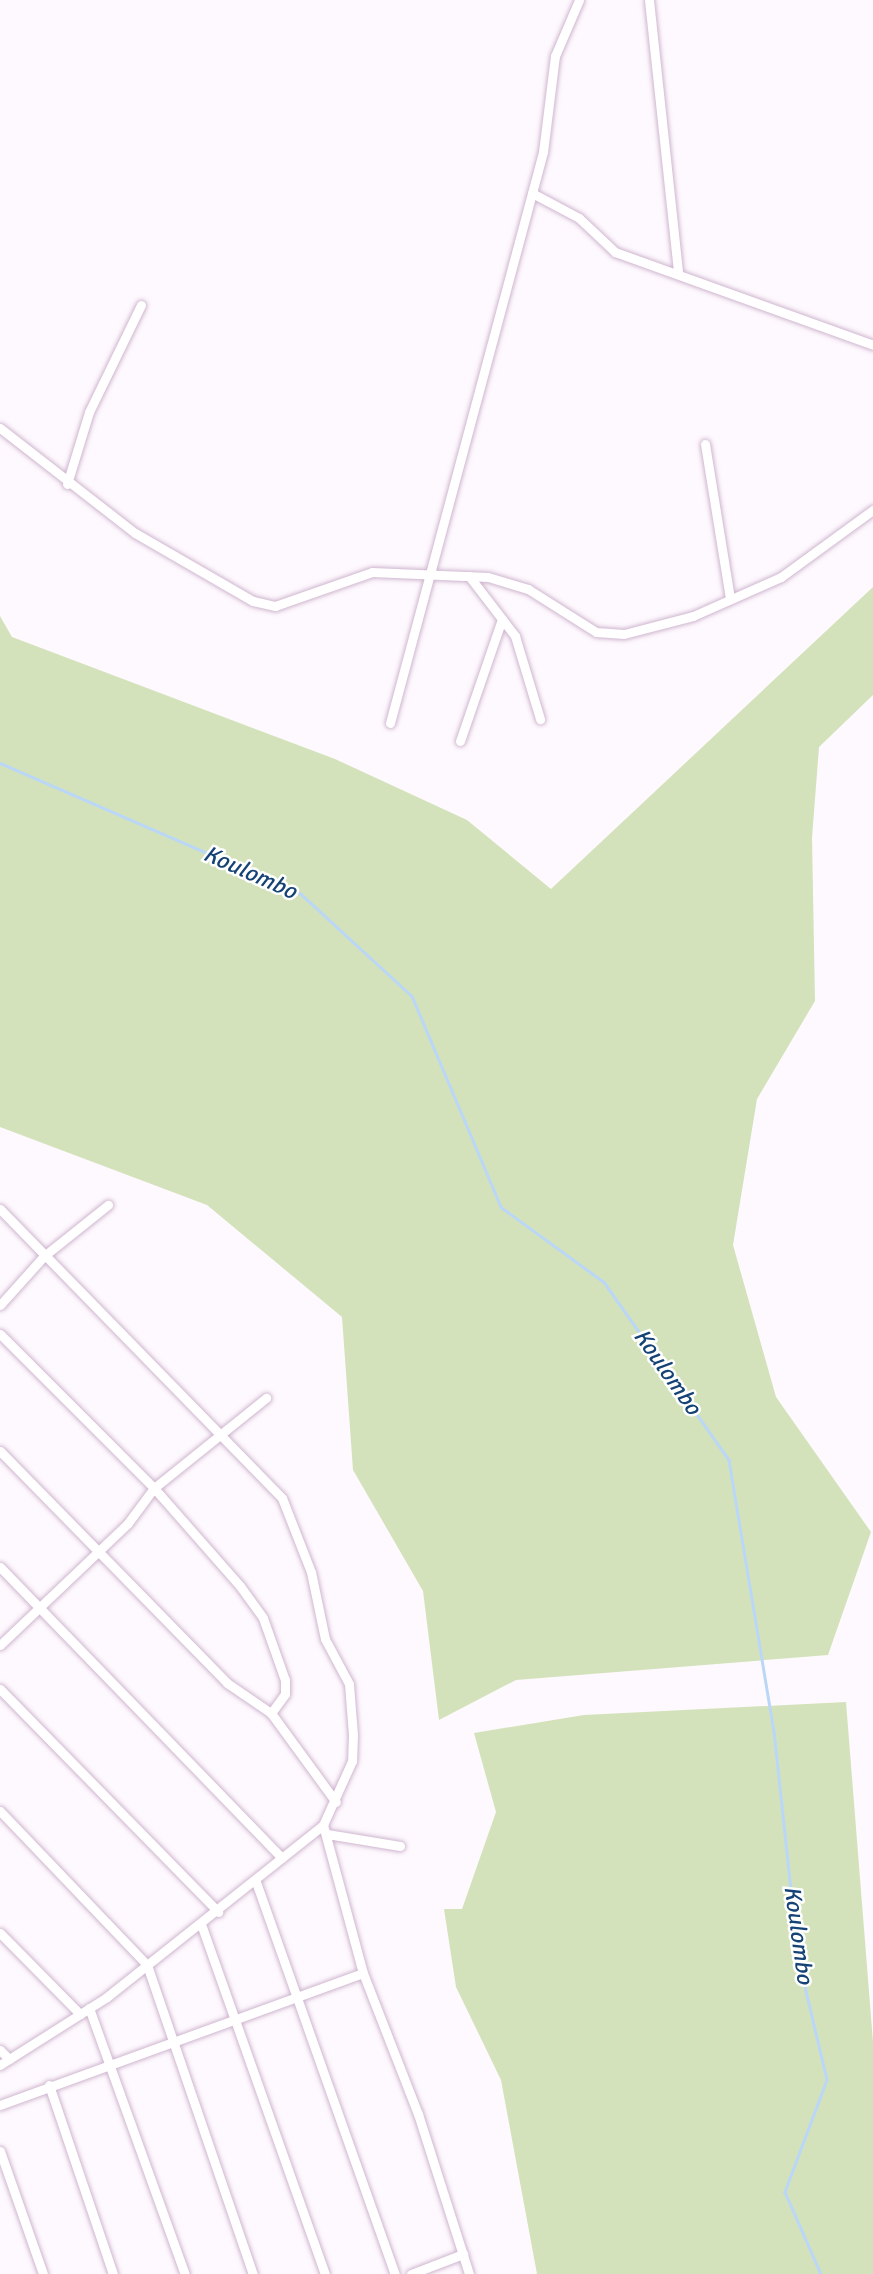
<!DOCTYPE html>
<style>
body{margin:0}
#map{position:relative;width:873px;height:2274px;overflow:hidden;background:#fef9fe;font-family:Signika,sans-serif}
div>[style]{position:absolute}
[style*='--x']{left:calc(var(--x)*1px);top:calc(var(--y)*1px);width:calc(var(--w)*1px);rotate:calc(var(--a)*1deg)}
.green>*{inset:0;background:#d3e2ba}
.stream>*{height:2.5px;margin:-1.25px;padding:0 1.25px;transform-origin:1.25px;border-radius:1.25px;background:#bbd7f8}
.roads{filter:drop-shadow(0 0 2px #cfb6cf) drop-shadow(0 0 2px #cfb6cf)}
.minor>*{height:9px;margin:-4.5px;padding:0 4.5px;transform-origin:4.5px;border-radius:4.5px;background:#fff}
span{translate:-50% -50%;white-space:nowrap;text-align:center;line-height:1.15;-webkit-text-stroke:5px #fff;paint-order:stroke}
.water-label{font-size:23px;color:#154375;font-style:italic}
</style>
<div id="map">
<div class="green">
<i style="clip-path:polygon(873px 587px,873px 695px,819px 747px,812px 838px,815px 1001px,757px 1099px,733px 1245px,776px 1397px,871px 1532px,828px 1655px,516px 1680px,439px 1720px,423px 1591px,353px 1470px,342px 1317px,207px 1205px,0 1127px,0 616px,12px 637px,335px 759px,467px 820px,551px 889px)"></i>
<i style="clip-path:polygon(846px 1702px,873px 2042px,873px 2274px,537px 2274px,501px 2080px,456px 1987px,444px 1909px,462px 1909px,496px 1812px,474px 1733px,584px 1715px)"></i>
</div>
<div class="stream">
<i style="--x:0;--y:763;--w:328;--a:23.5"></i>
<i style="--x:301;--y:894;--w:151;--a:42.6"></i>
<i style="--x:412;--y:996;--w:229;--a:67.1"></i>
<i style="--x:501;--y:1207;--w:127;--a:36.1"></i>
<i style="--x:604;--y:1282;--w:218;--a:54.9"></i>
<i style="--x:729;--y:1460;--w:275;--a:80.6"></i>
<i style="--x:774;--y:1731;--w:227;--a:83.9"></i>
<i style="--x:798;--y:1957;--w:126;--a:76.7"></i>
<i style="--x:827;--y:2080;--w:120;--a:110.6"></i>
<i style="--x:785;--y:2192;--w:90;--a:66.3"></i>
</div>
<div class="roads">
<div class="minor">
<i style="--x:649;--y:0;--w:274;--a:83.9"></i>
<i style="--x:532;--y:193;--w:53;--a:28"></i>
<i style="--x:579;--y:218;--w:50;--a:43.4"></i>
<i style="--x:615;--y:252;--w:274;--a:19.8"></i>
<i style="--x:0;--y:428;--w:171;--a:37.9"></i>
<i style="--x:135;--y:533;--w:136;--a:30"></i>
<i style="--x:253;--y:601;--w:23;--a:13"></i>
<i style="--x:275;--y:606;--w:103;--a:-19.3"></i>
<i style="--x:372;--y:572;--w:116;--a:2.5"></i>
<i style="--x:488;--y:577;--w:42;--a:16.7"></i>
<i style="--x:528;--y:589;--w:80;--a:32.3"></i>
<i style="--x:596;--y:632;--w:28;--a:4"></i>
<i style="--x:624;--y:634;--w:71;--a:-14.6"></i>
<i style="--x:693;--y:616;--w:96;--a:-23.9"></i>
<i style="--x:781;--y:577;--w:114;--a:-36.1"></i>
<i style="--x:705;--y:444;--w:157;--a:80.8"></i>
<i style="--x:67;--y:484;--w:75;--a:-73"></i>
<i style="--x:89;--y:412;--w:119;--a:-64.1"></i>
<i style="--x:469;--y:576;--w:76;--a:52.5"></i>
<i style="--x:515;--y:636;--w:87;--a:73.2"></i>
<i style="--x:390;--y:723;--w:591;--a:-75"></i>
<i style="--x:543;--y:152;--w:97;--a:-82.9"></i>
<i style="--x:555;--y:56;--w:61;--a:-66.8"></i>
<i style="--x:460;--y:741;--w:129;--a:-71"></i>
<i style="--x:0;--y:1209;--w:404;--a:45.7"></i>
<i style="--x:282;--y:1498;--w:79;--a:68.6"></i>
<i style="--x:311;--y:1572;--w:68;--a:78.2"></i>
<i style="--x:325;--y:1639;--w:51;--a:61.9"></i>
<i style="--x:349;--y:1684;--w:51;--a:85.5"></i>
<i style="--x:353;--y:1735;--w:26;--a:92"></i>
<i style="--x:352;--y:1761;--w:70;--a:114.4"></i>
<i style="--x:323;--y:1825;--w:276;--a:141.5"></i>
<i style="--x:107;--y:1997;--w:127;--a:147.6"></i>
<i style="--x:0;--y:1305;--w:66;--a:-48.1"></i>
<i style="--x:44;--y:1256;--w:82;--a:-38.6"></i>
<i style="--x:0;--y:1334;--w:218;--a:45"></i>
<i style="--x:154;--y:1488;--w:130;--a:48.7"></i>
<i style="--x:240;--y:1586;--w:39;--a:54"></i>
<i style="--x:263;--y:1618;--w:66;--a:70.5"></i>
<i style="--x:285;--y:1680;--w:14;--a:90"></i>
<i style="--x:285;--y:1694;--w:24;--a:126"></i>
<i style="--x:0;--y:1451;--w:325;--a:45.6"></i>
<i style="--x:227;--y:1683;--w:53;--a:34.3"></i>
<i style="--x:271;--y:1713;--w:110;--a:53.9"></i>
<i style="--x:0;--y:1567;--w:405;--a:45.9"></i>
<i style="--x:0;--y:1645;--w:177;--a:-43.6"></i>
<i style="--x:128;--y:1523;--w:44;--a:-53.4"></i>
<i style="--x:154;--y:1488;--w:144;--a:-38.8"></i>
<i style="--x:0;--y:1689;--w:312;--a:45.6"></i>
<i style="--x:0;--y:1811;--w:213;--a:46.3"></i>
<i style="--x:147;--y:1965;--w:327;--a:71.1"></i>
<i style="--x:323;--y:1825;--w:153;--a:74.9"></i>
<i style="--x:363;--y:1973;--w:151;--a:68.7"></i>
<i style="--x:418;--y:2114;--w:168;--a:72.3"></i>
<i style="--x:327;--y:1834;--w:74;--a:9.3"></i>
<i style="--x:256;--y:1882;--w:416;--a:70.5"></i>
<i style="--x:201;--y:1924;--w:371;--a:70.5"></i>
<i style="--x:0;--y:1933;--w:114;--a:45.4"></i>
<i style="--x:89;--y:2008;--w:283;--a:70.2"></i>
<i style="--x:0;--y:2050;--w:13;--a:45"></i>
<i style="--x:49;--y:2085;--w:200;--a:71.3"></i>
<i style="--x:0;--y:2105;--w:386;--a:-20"></i>
<i style="--x:0;--y:2151;--w:130;--a:70.7"></i>
<i style="--x:411;--y:2274;--w:56;--a:-21"></i>
</div>
</div>
<div class="water-label">
<span style="left:250px;top:873px;rotate:24deg">Koulombo</span>
<span style="left:667px;top:1372px;rotate:55deg">Koulombo</span>
<span style="left:798px;top:1935px;rotate:82deg">Koulombo</span>
</div>
</div>
